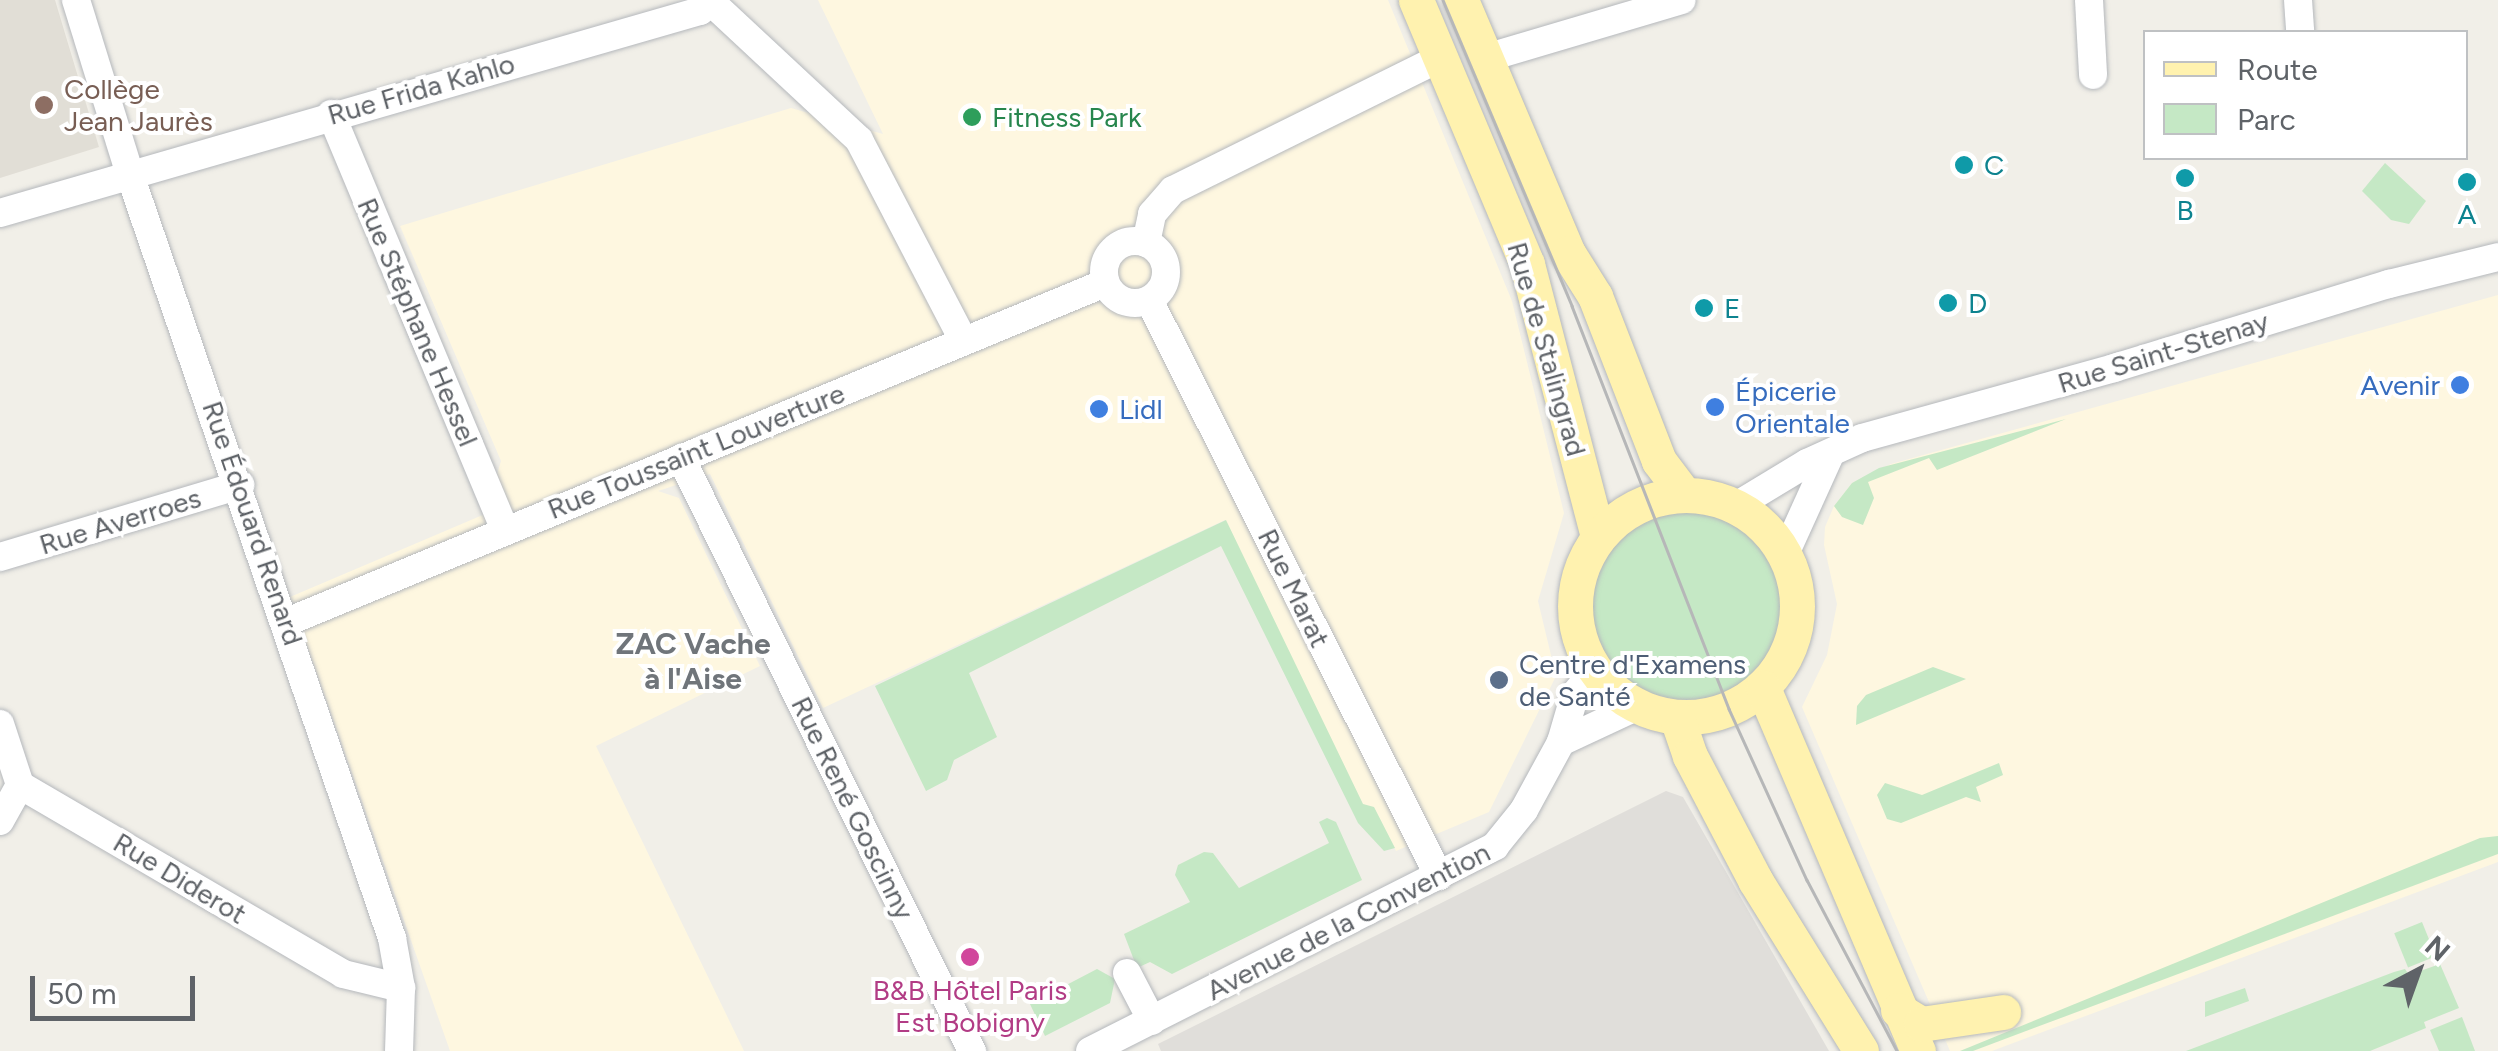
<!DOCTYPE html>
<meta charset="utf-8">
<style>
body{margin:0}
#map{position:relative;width:2498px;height:1051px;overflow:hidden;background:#f1efe8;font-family:Figtree,sans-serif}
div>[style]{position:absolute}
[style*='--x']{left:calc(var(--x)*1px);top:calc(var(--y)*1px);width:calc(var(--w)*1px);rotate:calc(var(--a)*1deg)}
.commercial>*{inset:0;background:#fef7e0}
.industrial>*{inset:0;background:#e0deda}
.education>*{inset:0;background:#e1ded6}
.green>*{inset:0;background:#c5e8c5;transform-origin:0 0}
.round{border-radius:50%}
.roads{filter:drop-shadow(0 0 2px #b5b8bc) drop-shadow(0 0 2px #b5b8bc)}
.minor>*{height:28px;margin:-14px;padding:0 14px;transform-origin:14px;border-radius:14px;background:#fff}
.minor>.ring{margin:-14px;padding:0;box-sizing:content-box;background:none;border:28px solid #fff;border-radius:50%}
.major>*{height:35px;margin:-17.5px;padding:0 17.5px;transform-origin:17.5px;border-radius:17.5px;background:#fff2af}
.major>.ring{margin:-17.5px;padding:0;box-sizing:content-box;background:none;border:35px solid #fff2af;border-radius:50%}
.tram>*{height:2.5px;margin:-1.25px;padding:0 1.25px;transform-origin:1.25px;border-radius:1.25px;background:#b6b7b8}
.dots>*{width:28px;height:28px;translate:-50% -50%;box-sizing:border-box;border:5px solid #fff;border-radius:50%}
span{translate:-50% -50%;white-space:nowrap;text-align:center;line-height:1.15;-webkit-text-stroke:8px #fff;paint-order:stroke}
.education-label{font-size:28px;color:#785e54}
.left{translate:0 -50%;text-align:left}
.street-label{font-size:28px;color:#5f6368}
.leisure-label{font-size:28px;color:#27864d}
.culture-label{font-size:28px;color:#0d838f}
.shop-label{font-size:28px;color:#366cbe}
.right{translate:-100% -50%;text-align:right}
.service-label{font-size:28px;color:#4e5e75}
.hotel-label{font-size:28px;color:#b23c85}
.neighbourhood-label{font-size:30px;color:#70757a;font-weight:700}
.legend{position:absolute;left:2143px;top:30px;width:325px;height:130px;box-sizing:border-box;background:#fff;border:2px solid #bfc1c3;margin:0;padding:12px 18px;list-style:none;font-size:30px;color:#5f6368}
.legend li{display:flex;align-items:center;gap:20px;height:50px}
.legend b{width:50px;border:2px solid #bfc1c3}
.north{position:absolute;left:2368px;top:921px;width:100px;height:100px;-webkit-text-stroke:8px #fff;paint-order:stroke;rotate:41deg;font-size:28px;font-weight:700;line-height:40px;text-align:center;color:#5f6368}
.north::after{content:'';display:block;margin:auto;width:35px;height:45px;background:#5f6368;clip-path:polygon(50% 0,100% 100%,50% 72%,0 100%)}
.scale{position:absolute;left:30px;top:976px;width:165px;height:45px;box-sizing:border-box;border:5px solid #5f6368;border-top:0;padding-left:12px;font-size:30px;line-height:35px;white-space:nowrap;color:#5f6368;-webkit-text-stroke:8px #fff;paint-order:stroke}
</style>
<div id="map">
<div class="commercial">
<i style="clip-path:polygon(818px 0,1388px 0,1512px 301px,1564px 513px,1538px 601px,1556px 676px,1489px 812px,1396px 851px,1374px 808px,1363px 805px,1225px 520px,823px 708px,710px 474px,658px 491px,679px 498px,760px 666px,596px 746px,744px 1051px,450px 1051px,290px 597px,485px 514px,501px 461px,400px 226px,791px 108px,883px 134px)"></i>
<i style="clip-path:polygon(2498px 295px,2498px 862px,1992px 1051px,1950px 1051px,1802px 707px,1827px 655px,1837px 604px,1824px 545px,1825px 527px,1834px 506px,1852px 483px,1891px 464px)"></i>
</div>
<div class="industrial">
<i style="clip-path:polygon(1666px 791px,1683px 797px,1829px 1051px,1161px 1051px,1158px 1044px)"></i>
</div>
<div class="education">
<i style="clip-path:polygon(0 0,55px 0,99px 147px,0 178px)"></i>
</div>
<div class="green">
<i style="clip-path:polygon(2385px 163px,2426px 201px,2409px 224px,2391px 220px,2362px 191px)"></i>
<i style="clip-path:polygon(2066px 419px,1937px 470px,1929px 458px,1868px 482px,1874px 498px,1863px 525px,1842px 517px,1834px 506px,1852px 483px,1879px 468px)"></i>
<i class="round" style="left:1586px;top:508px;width:198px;height:198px"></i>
<i style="clip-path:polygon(1226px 520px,1363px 804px,1374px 807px,1395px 848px,1384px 851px,1358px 823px,1221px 546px,969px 673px,997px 737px,954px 760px,947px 780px,926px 791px,875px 686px)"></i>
<i style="clip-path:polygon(1933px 667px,1966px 679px,1856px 725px,1857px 706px,1866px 695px)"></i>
<i style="clip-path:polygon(1999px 763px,2003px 775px,1976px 787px,1981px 802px,1966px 797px,1901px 823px,1887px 819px,1877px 795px,1885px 783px,1922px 795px)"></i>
<i style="clip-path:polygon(1327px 818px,1336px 822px,1362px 880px,1172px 974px,1150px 962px,1137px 968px,1124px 934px,1190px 902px,1175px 875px,1178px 865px,1204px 852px,1213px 853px,1239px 888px,1329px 843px,1319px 822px)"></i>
<i style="clip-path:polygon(2498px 836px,2498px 854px,1973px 1051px,1960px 1051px,2480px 838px)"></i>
<i style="left:2422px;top:922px;width:37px;height:30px;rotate:68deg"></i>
<i style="clip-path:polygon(2440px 964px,2459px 1008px,2424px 1022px,2426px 1028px,2370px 1051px,2186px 1051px,2394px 972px,2405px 969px,2409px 975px)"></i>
<i style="clip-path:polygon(1097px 969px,1115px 979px,1110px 1003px,1045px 1036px,1030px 1004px)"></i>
<i style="clip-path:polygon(2245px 988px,2249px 1001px,2205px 1017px,2205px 1002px)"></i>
<i style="clip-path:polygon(2462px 1017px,2475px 1051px,2439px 1051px,2430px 1030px)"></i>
</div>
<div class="roads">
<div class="minor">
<i style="--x:76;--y:0;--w:186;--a:72.8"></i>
<i style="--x:131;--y:178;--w:804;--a:71.05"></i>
<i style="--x:392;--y:938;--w:51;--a:79.8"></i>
<i style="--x:401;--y:988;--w:63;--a:91.8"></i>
<i style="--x:709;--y:0;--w:205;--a:43"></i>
<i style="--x:859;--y:140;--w:225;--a:62.5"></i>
<i style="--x:2089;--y:0;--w:75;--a:86.9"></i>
<i style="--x:2298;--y:0;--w:32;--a:86"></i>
<i style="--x:1486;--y:58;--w:204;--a:-16.5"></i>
<i style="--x:331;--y:114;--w:450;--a:67.3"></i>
<i style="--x:0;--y:213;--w:729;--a:-16.1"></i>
<i style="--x:700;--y:11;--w:14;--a:-45"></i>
<i class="ring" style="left:1104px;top:241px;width:34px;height:34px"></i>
<i style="--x:1146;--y:243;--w:30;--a:-78"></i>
<i style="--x:1152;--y:214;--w:32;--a:-49"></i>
<i style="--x:1173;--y:190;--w:298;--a:-26.3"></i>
<i style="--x:1149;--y:300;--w:645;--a:63.28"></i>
<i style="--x:681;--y:458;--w:661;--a:63.86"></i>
<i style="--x:1736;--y:506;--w:83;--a:-31.2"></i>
<i style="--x:1807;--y:463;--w:60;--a:-24.4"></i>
<i style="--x:1862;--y:438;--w:262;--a:-15.5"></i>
<i style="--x:2114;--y:368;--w:288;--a:-17"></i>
<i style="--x:2389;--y:284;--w:112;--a:-13.9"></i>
<i style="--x:1785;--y:554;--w:109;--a:-65.6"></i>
<i style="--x:0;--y:557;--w:251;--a:-16.7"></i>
<i style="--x:287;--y:622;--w:885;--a:-22.51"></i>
<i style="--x:0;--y:724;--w:64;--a:71.8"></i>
<i style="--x:20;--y:785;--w:374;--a:30.3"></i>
<i style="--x:343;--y:974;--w:60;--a:13.6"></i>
<i style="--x:1561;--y:742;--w:85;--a:-25.1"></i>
<i style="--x:0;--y:821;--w:41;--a:-60.9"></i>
<i style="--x:1127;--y:973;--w:54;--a:62.5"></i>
<i style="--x:1090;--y:1051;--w:454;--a:-26.8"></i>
<i style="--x:1495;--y:846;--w:46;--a:-51.1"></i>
<i style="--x:1524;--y:810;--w:77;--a:-61.4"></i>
<i style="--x:1561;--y:742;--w:50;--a:-73.7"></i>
<i style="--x:1575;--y:694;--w:32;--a:-51"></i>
</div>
<div class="major">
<i style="--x:1416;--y:0;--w:286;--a:67.2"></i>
<i style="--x:1527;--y:264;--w:281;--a:75.4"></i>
<i style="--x:1461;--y:0;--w:275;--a:67.1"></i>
<i style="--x:1568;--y:253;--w:51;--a:57.9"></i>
<i style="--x:1595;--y:296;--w:177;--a:68.8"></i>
<i style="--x:1659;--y:461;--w:41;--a:52.9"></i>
<i class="ring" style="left:1575px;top:495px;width:187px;height:187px"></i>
<i style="--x:1763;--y:688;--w:395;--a:66.9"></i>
<i style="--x:1677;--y:718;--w:40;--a:71.1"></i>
<i style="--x:1690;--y:756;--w:140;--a:62.3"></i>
<i style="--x:1755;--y:880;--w:201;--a:58.2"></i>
<i style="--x:1898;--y:1010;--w:27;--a:31"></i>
<i style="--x:1921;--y:1024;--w:83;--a:-8.3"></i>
</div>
</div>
<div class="tram">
<i style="--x:1443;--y:0;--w:332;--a:67.1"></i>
<i style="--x:1572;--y:306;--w:433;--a:68.7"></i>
<i style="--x:1729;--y:709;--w:188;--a:65.5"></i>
<i style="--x:1807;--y:880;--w:193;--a:62.2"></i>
</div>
<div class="dots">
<i style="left:44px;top:105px;background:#8d6e63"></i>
<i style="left:972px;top:117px;background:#2e9e5b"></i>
<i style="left:1964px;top:165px;background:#0f9aa8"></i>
<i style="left:2185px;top:178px;background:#0f9aa8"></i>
<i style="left:2467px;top:182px;background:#0f9aa8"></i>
<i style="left:1948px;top:303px;background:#0f9aa8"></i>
<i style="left:1704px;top:308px;background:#0f9aa8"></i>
<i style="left:2460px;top:385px;background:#3f7fe0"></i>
<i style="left:1715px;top:407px;background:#3f7fe0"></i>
<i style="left:1099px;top:409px;background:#3f7fe0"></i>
<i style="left:1499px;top:680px;background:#5c6f8a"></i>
<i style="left:970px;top:957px;background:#d1479c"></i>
</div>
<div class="education-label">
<span class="left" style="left:64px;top:105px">Collège<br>Jean Jaurès</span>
</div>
<div class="street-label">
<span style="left:421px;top:89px;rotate:-16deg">Rue Frida Kahlo</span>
<span style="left:418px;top:322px;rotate:67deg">Rue Stéphane Hessel</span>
<span style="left:1547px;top:349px;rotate:74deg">Rue de Stalingrad</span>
<span style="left:2163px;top:352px;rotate:-17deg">Rue Saint-Stenay</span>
<span style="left:696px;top:451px;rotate:-22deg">Rue Toussaint Louverture</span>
<span style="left:120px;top:521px;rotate:-17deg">Rue Averroes</span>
<span style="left:253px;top:523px;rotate:71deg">Rue Édouard Renard</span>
<span style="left:1294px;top:588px;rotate:64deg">Rue Marat</span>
<span style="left:853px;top:808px;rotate:64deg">Rue René Goscinny</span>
<span style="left:180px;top:878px;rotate:31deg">Rue Diderot</span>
<span style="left:1348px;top:921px;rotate:-27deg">Avenue de la Convention</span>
</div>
<div class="leisure-label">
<span class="left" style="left:992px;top:117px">Fitness Park</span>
</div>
<div class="culture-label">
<span class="left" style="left:1984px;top:165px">C</span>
<span style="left:2185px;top:210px">B</span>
<span style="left:2467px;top:214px">A</span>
<span class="left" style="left:1968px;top:303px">D</span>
<span class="left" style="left:1724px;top:308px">E</span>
</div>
<div class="shop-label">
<span class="right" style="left:2440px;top:385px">Avenir</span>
<span class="left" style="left:1735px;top:407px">Épicerie<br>Orientale</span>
<span class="left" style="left:1119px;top:409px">Lidl</span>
</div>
<div class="service-label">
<span class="left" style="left:1519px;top:680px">Centre d'Examens<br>de Santé</span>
</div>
<div class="hotel-label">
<span style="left:970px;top:1006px">B&amp;B Hôtel Paris<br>Est Bobigny</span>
</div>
<div class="neighbourhood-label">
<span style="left:693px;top:661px">ZAC Vache<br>à l'Aise</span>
</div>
<ul class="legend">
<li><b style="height:12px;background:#fff2af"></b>Route</li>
<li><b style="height:28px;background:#c5e8c5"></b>Parc</li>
</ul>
<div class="north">N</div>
<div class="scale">50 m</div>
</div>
